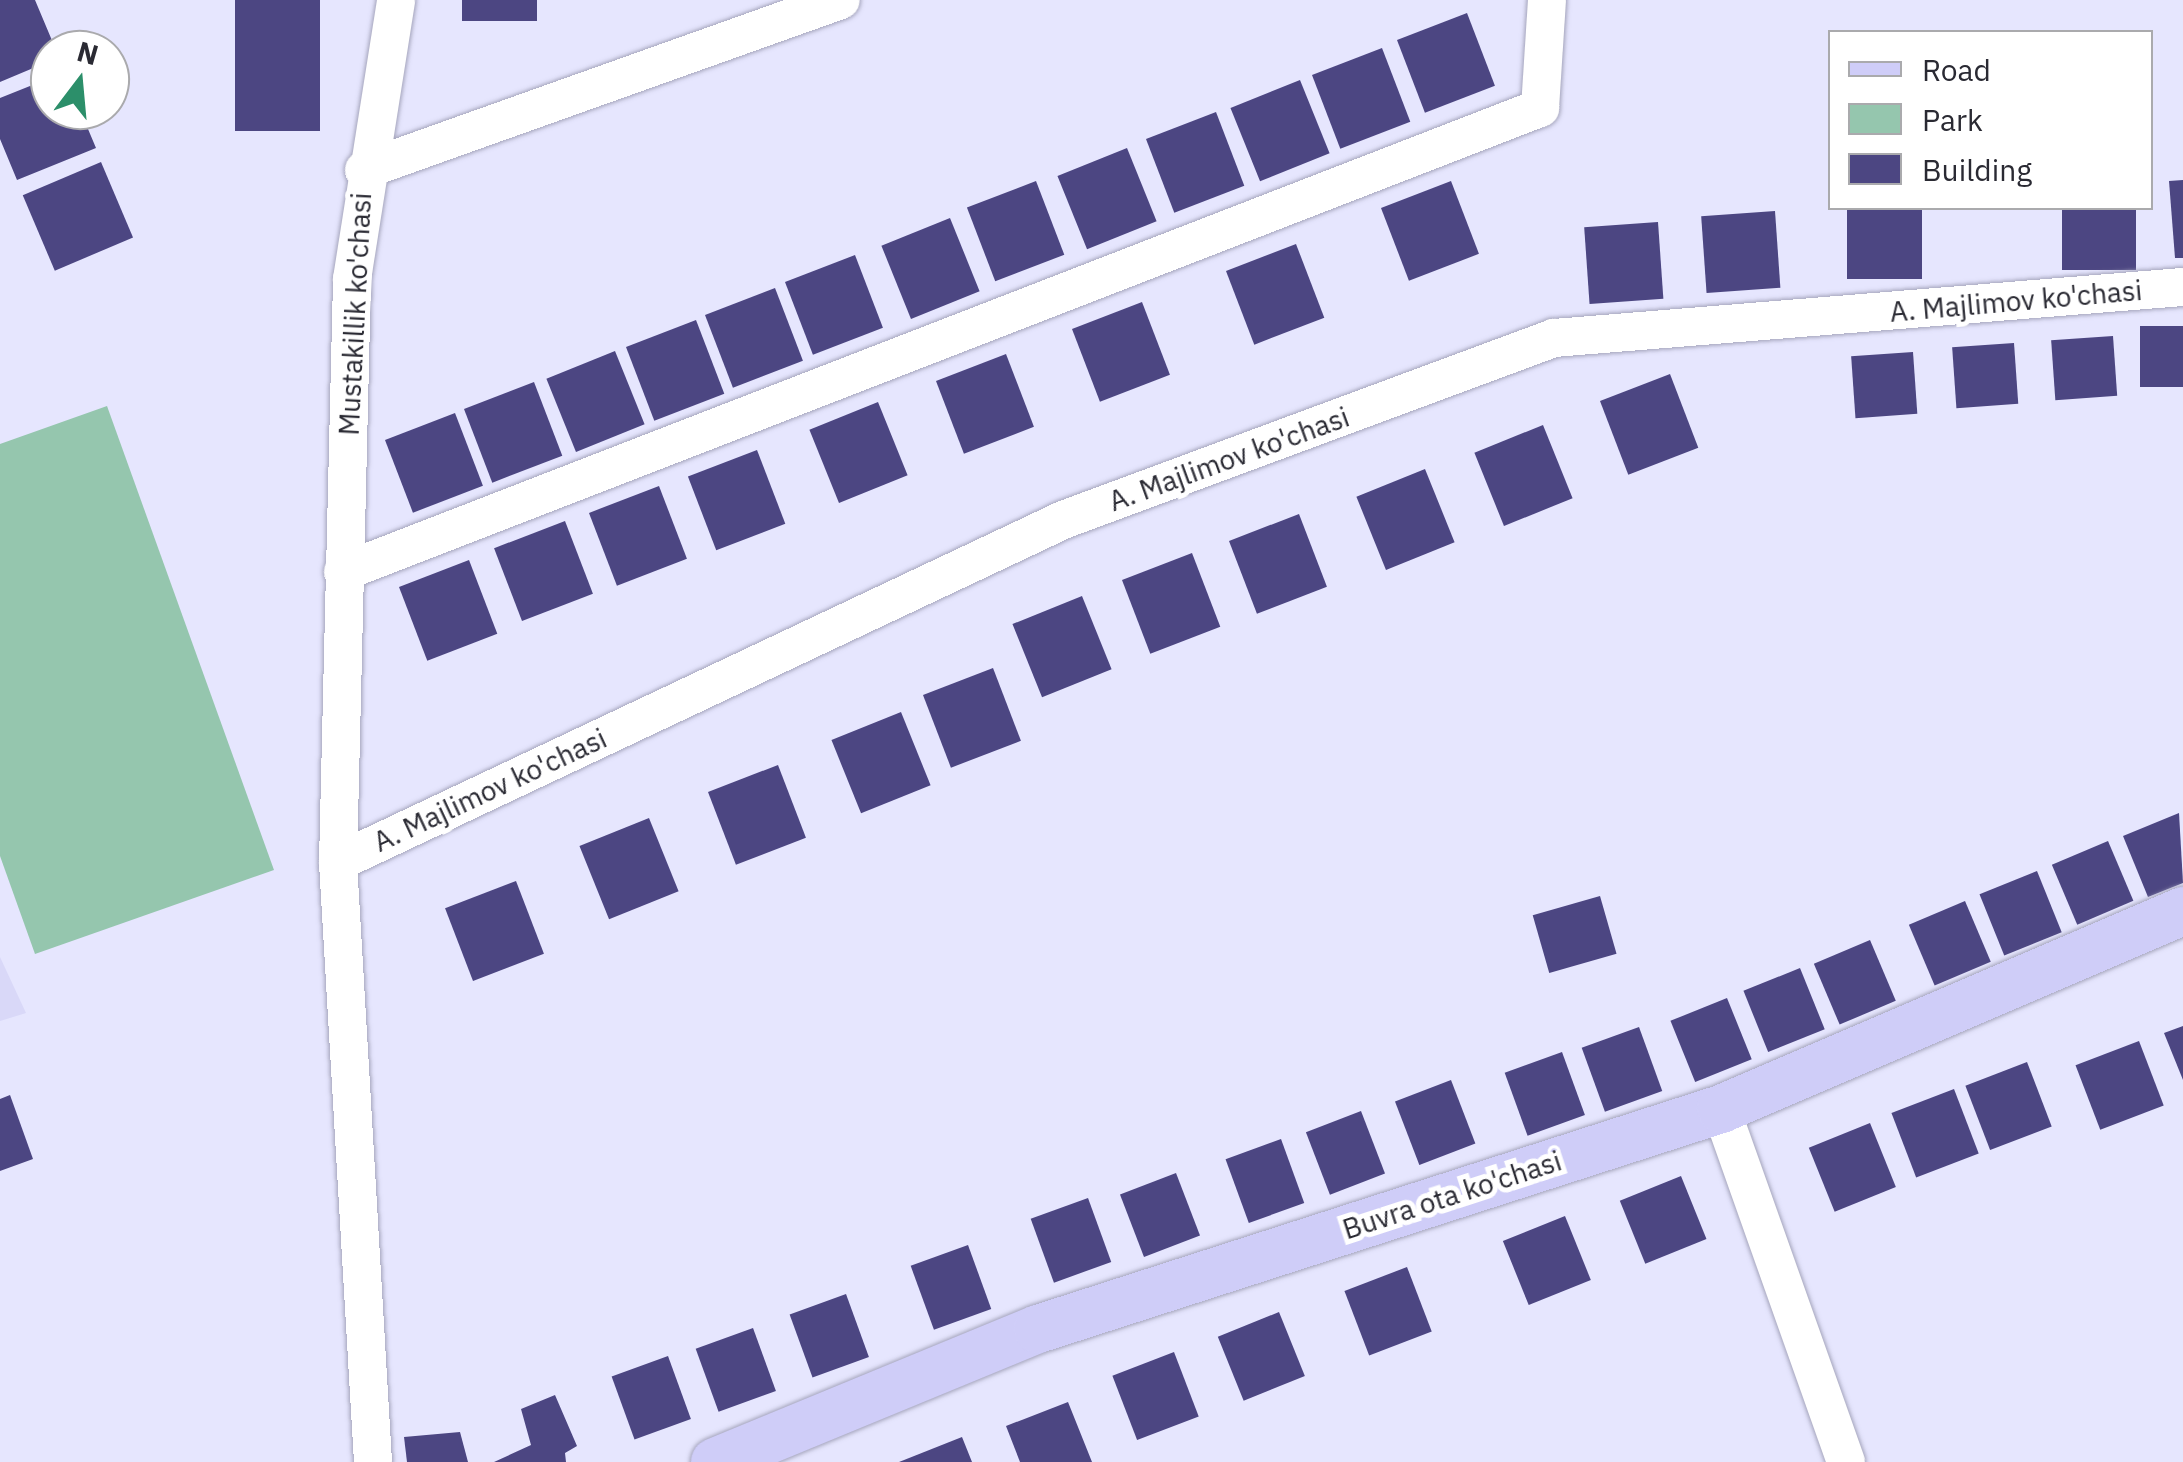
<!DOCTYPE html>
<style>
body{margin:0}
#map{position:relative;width:2183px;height:1462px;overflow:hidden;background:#e6e6fe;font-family:"IBM Plex Sans",sans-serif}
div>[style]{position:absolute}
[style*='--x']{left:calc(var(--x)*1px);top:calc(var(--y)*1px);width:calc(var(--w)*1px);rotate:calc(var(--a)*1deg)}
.built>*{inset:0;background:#d9d8f8}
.green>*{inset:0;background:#95c6ae}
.building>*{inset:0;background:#4c4682;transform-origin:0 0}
.roads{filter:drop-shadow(0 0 2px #a5a5bc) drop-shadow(0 0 2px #a5a5bc)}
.minor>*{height:38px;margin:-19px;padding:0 19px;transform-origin:19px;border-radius:19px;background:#fff}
.major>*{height:48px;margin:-24px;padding:0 24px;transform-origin:24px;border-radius:24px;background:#cfcdf8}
span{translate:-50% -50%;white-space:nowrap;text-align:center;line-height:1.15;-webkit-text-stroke:10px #fff;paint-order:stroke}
.street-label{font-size:28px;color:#2a2a33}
.legend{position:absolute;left:1828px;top:30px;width:325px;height:180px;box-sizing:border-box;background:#fff;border:2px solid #aaaaad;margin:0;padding:12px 18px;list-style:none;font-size:30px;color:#2a2a33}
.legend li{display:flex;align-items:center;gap:20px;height:50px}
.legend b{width:50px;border:2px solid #aaaaad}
.north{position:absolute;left:30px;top:30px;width:100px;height:100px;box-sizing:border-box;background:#fff;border:2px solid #aaaaad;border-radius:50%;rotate:16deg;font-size:28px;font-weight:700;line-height:40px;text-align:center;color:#2a2a33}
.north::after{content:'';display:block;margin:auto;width:35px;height:45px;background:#2c8f6a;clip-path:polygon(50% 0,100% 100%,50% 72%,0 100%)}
</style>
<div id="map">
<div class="built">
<i style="clip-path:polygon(0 957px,26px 1013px,0 1021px)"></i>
</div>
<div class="green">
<i style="clip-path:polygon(107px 406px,274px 870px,35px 954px,0 856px,0 444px)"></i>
</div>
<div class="building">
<i style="clip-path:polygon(0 0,35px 0,56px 50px,50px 50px,50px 61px,0 82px)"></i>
<i style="left:235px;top:0;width:85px;height:131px"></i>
<i style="left:462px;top:0;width:75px;height:21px"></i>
<i style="left:1467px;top:13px;width:78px;height:75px;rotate:69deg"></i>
<i style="left:1382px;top:48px;width:79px;height:75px;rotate:69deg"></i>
<i style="clip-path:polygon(50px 78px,50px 110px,80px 110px,96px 148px,17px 180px,0 139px,0 98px)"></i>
<i style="left:1300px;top:80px;width:79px;height:75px;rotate:68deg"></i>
<i style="left:1216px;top:112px;width:79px;height:75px;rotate:69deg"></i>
<i style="left:1127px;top:148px;width:79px;height:75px;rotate:68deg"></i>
<i style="left:101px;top:162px;width:82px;height:85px;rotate:67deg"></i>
<i style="clip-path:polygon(2183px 180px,2183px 258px,2175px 258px,2169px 181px)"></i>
<i style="left:1036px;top:181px;width:79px;height:74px;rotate:69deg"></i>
<i style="left:1451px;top:181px;width:78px;height:75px;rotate:69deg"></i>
<i style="left:1847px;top:208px;width:75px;height:71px"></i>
<i style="left:2062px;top:208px;width:74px;height:62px"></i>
<i style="left:1775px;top:211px;width:77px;height:74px;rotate:86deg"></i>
<i style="left:950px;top:218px;width:79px;height:74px;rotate:68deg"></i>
<i style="left:1658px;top:222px;width:77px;height:74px;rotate:86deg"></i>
<i style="left:1296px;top:244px;width:79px;height:75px;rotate:69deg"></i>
<i style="left:855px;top:255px;width:78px;height:75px;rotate:69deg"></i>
<i style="left:775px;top:288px;width:78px;height:75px;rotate:69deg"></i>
<i style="left:1142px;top:302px;width:78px;height:75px;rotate:69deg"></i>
<i style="left:696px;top:320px;width:79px;height:75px;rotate:69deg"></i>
<i style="left:2183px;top:326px;width:61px;height:43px;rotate:90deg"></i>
<i style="left:2113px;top:336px;width:60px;height:62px;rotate:86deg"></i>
<i style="left:2014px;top:343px;width:61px;height:62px;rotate:86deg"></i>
<i style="left:615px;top:351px;width:79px;height:74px;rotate:68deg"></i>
<i style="left:1913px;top:352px;width:62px;height:62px;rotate:86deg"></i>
<i style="left:1006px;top:354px;width:78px;height:75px;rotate:69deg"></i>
<i style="left:1670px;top:374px;width:79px;height:75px;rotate:69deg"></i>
<i style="left:534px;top:382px;width:79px;height:75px;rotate:69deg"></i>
<i style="left:878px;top:402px;width:79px;height:74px;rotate:68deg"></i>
<i style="left:455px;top:413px;width:78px;height:75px;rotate:69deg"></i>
<i style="left:1543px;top:425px;width:79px;height:74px;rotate:68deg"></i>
<i style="left:757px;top:450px;width:79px;height:74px;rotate:69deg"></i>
<i style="left:1425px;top:469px;width:79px;height:74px;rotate:68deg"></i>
<i style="left:659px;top:486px;width:78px;height:75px;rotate:69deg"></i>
<i style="left:1299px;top:514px;width:78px;height:75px;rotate:69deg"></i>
<i style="left:565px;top:521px;width:78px;height:76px;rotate:69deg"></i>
<i style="left:1192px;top:553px;width:79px;height:75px;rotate:69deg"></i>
<i style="left:469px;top:560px;width:79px;height:75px;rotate:69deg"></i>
<i style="left:1082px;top:596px;width:79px;height:75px;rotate:68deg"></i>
<i style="left:993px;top:668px;width:78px;height:75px;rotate:69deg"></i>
<i style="left:901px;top:712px;width:79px;height:75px;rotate:68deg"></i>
<i style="left:778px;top:765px;width:78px;height:75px;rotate:69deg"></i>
<i style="clip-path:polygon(2179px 813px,2183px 883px,2148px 897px,2123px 836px)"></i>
<i style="left:649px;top:818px;width:79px;height:75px;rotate:68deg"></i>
<i style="left:2108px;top:841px;width:65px;height:61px;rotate:67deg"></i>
<i style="left:2037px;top:871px;width:66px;height:62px;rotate:68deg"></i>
<i style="left:516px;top:881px;width:78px;height:76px;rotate:69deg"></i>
<i style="left:1600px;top:896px;width:60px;height:70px;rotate:74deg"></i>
<i style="left:1965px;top:901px;width:66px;height:61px;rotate:67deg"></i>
<i style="left:1870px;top:940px;width:66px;height:61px;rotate:67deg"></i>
<i style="left:1800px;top:968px;width:66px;height:61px;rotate:68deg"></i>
<i style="left:1727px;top:998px;width:66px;height:61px;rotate:68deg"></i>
<i style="clip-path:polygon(2183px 1026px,2183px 1080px,2164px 1033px)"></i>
<i style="left:1639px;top:1027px;width:68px;height:61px;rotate:70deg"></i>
<i style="left:2139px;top:1041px;width:69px;height:68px;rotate:69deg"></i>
<i style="left:1562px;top:1052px;width:67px;height:61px;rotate:70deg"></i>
<i style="left:2027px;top:1062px;width:69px;height:66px;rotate:69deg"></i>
<i style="left:1451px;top:1080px;width:68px;height:60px;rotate:69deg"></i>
<i style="left:1954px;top:1089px;width:69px;height:67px;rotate:69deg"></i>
<i style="clip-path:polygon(10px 1095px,33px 1159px,0 1171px,0 1099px)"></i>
<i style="left:1361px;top:1111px;width:67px;height:59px;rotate:69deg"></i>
<i style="left:1870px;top:1123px;width:69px;height:66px;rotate:68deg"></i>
<i style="left:1281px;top:1139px;width:68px;height:59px;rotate:70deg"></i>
<i style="left:1176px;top:1173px;width:67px;height:60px;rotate:69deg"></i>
<i style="left:1681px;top:1176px;width:68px;height:66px;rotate:68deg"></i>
<i style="left:1088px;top:1198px;width:68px;height:61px;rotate:70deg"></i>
<i style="left:1565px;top:1216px;width:69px;height:67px;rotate:68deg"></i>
<i style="left:968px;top:1245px;width:68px;height:61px;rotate:70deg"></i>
<i style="left:1407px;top:1267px;width:69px;height:67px;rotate:69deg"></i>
<i style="left:846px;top:1294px;width:67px;height:60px;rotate:70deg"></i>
<i style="left:1279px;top:1312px;width:69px;height:66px;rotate:68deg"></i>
<i style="left:753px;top:1328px;width:67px;height:61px;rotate:70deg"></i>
<i style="left:1174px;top:1352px;width:69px;height:66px;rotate:69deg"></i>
<i style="left:668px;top:1356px;width:67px;height:60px;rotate:70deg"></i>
<i style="clip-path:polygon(555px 1395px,577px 1446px,565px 1453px,566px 1462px,494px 1462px,531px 1445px,521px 1409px)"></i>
<i style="clip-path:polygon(1068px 1402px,1092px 1462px,1020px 1462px,1006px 1426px)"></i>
<i style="clip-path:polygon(460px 1432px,468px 1462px,407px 1462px,404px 1437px)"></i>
<i style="clip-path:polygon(962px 1437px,972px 1462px,899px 1462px)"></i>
</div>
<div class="roads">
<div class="minor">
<i style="--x:364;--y:170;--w:506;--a:-19.62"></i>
<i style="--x:343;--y:572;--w:1284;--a:-21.19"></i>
<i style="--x:1540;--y:108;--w:108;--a:-86.3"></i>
<i style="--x:338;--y:862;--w:802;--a:-25.25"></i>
<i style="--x:1063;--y:520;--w:524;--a:-20.34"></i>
<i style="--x:1554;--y:338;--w:631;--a:-4.64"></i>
<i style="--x:1721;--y:1109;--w:374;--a:70.5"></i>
<i style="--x:373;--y:1462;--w:601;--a:-93.34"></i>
<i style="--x:338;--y:862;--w:583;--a:-88.62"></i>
<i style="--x:352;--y:279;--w:282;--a:-81"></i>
</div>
<div class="major">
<i style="--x:715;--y:1462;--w:349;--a:-22.4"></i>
<i style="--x:1038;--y:1329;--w:718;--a:-17.85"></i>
<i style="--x:1721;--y:1109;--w:503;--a:-23.2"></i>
</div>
</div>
<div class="street-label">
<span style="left:2016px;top:301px;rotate:-5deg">A. Majlimov ko'chasi</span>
<span style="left:355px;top:314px;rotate:-87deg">Mustakillik ko'chasi</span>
<span style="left:1229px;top:459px;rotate:-20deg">A. Majlimov ko'chasi</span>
<span style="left:490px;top:790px;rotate:-25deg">A. Majlimov ko'chasi</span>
<span style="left:1452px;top:1195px;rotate:-18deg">Buvra ota ko'chasi</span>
</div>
<ul class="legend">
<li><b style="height:12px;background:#cfcdf8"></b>Road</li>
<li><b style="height:28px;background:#95c6ae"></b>Park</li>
<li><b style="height:28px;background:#4c4682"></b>Building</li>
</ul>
<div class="north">N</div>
</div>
